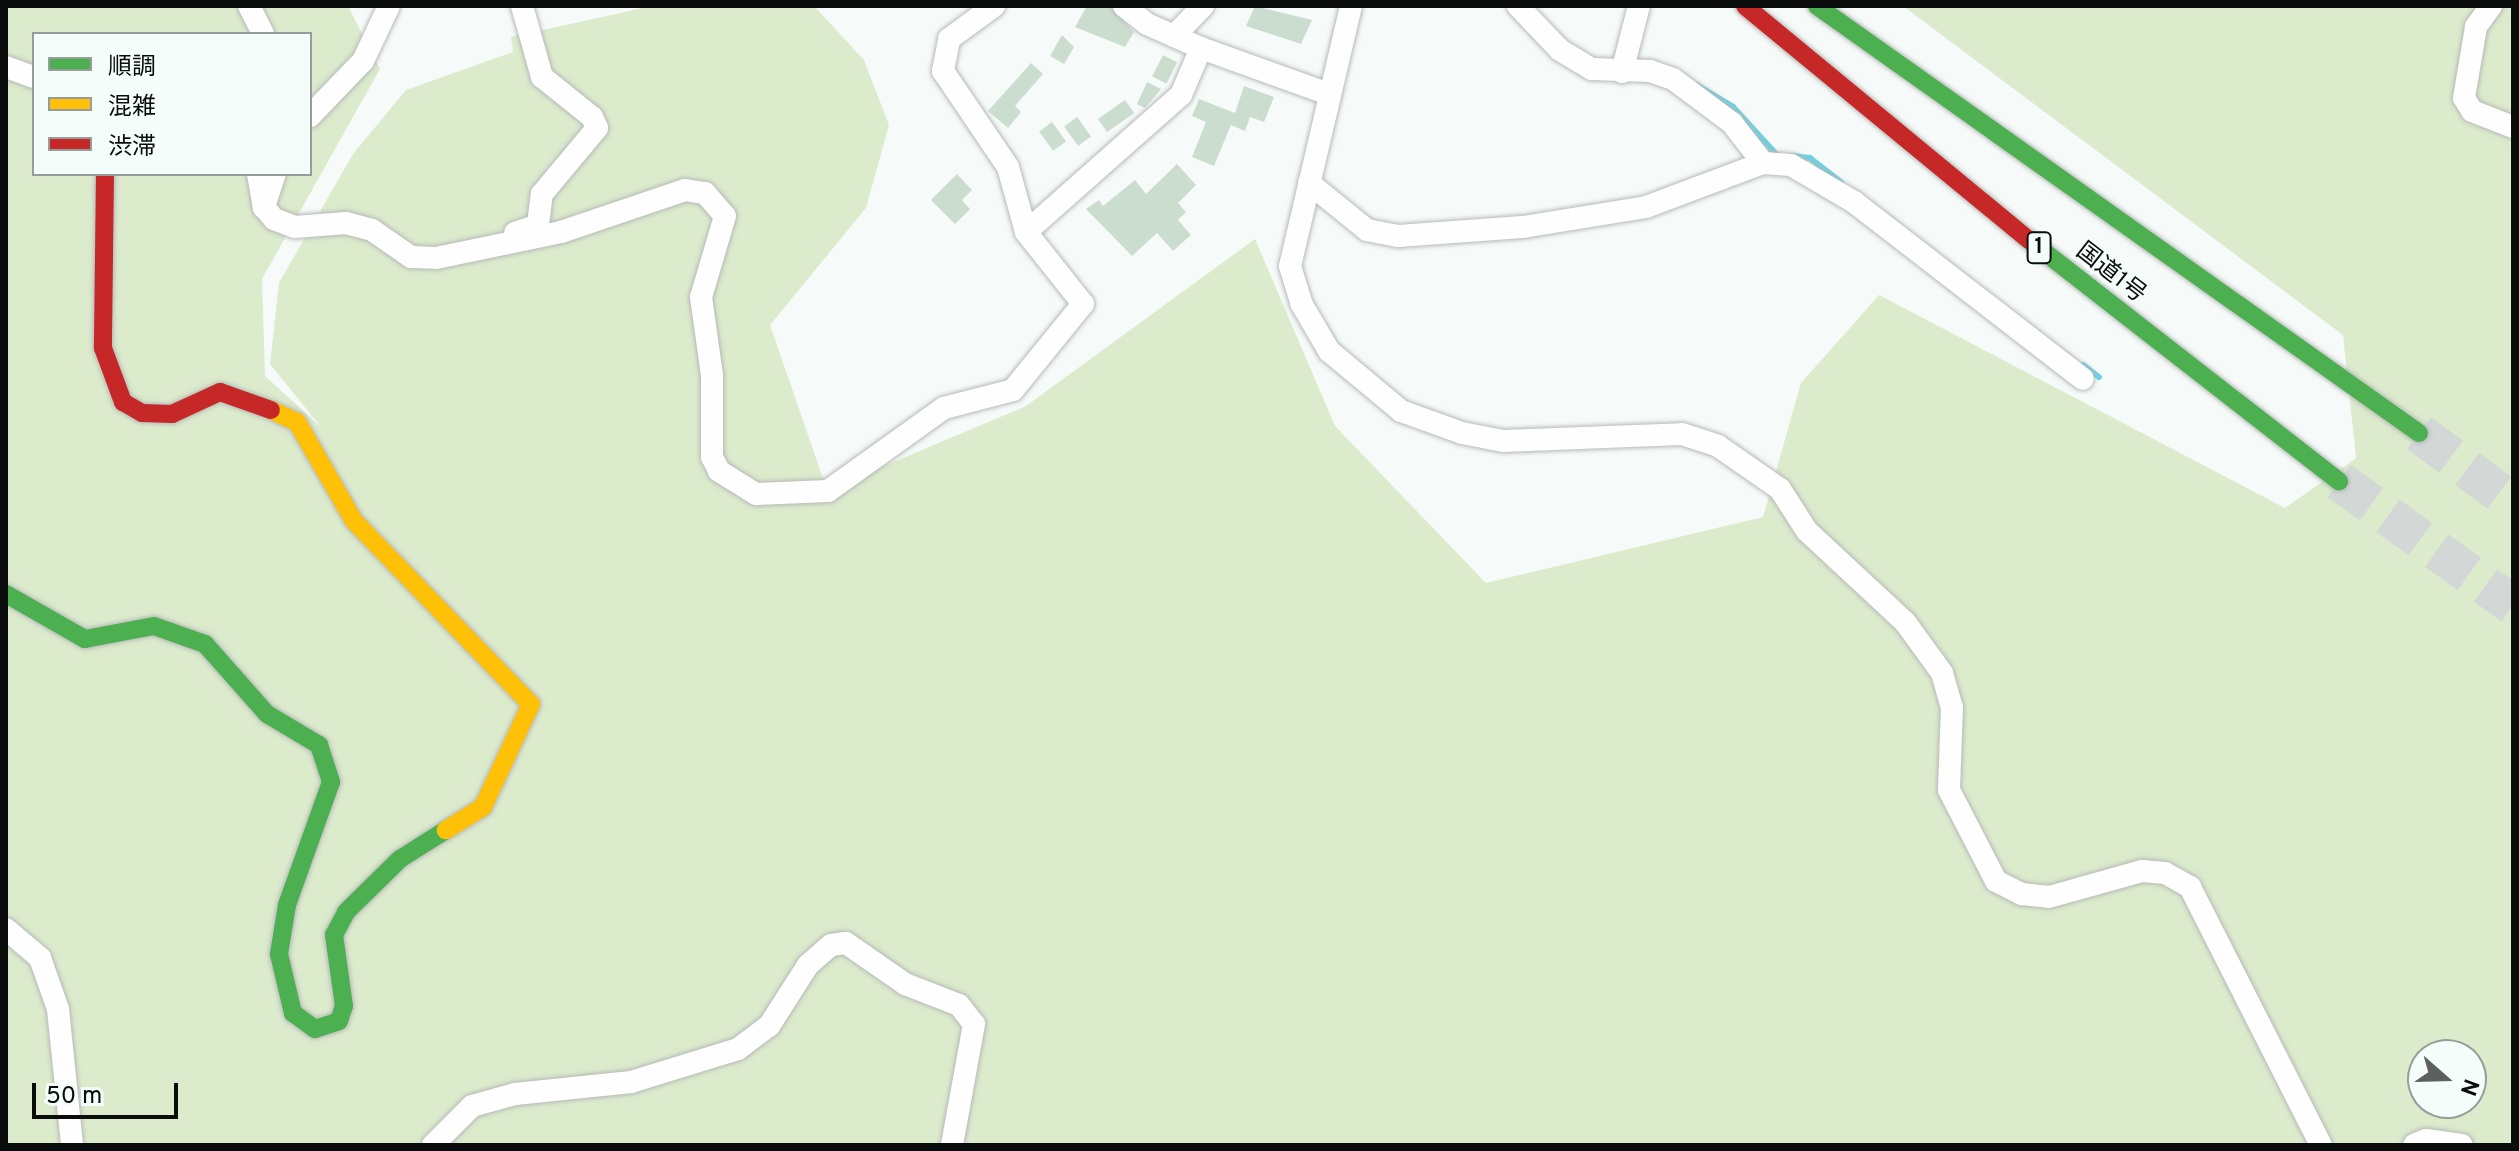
<!DOCTYPE html>
<meta charset="utf-8">
<style>
body{margin:0}
#map{position:relative;width:2519px;height:1151px;overflow:hidden;background:#f6fbf9;font-family:Overpass,"Noto Sans JP",sans-serif}
div>[style]{position:absolute}
[style*='--x']{left:calc(var(--x)*1px);top:calc(var(--y)*1px);width:calc(var(--w)*1px);rotate:calc(var(--a)*1deg)}
.green>*{inset:0;background:#dcebcc}
.stream>*{height:6px;margin:-3px;padding:0 3px;transform-origin:3px;border-radius:3px;background:#69d1e5}
.building>*{inset:0;background:#cbddcf;transform-origin:0 0}
.highway-tunnel>*{height:40px;margin-top:-20px;transform-origin:0;background:repeating-linear-gradient(90deg,#d3d7d5 0 40px,transparent 0 60px)}
.roads{filter:drop-shadow(0 0 2px #b6bab8) drop-shadow(0 0 2px #b6bab8)}
.street>*{height:22px;margin:-11px;padding:0 11px;transform-origin:11px;border-radius:11px;background:#fefefe}
.fast>*{height:18px;margin:-9px;padding:0 9px;transform-origin:9px;border-radius:9px;background:#4caf50}
.slow>*{height:18px;margin:-9px;padding:0 9px;transform-origin:9px;border-radius:9px;background:#ffc107}
.jam>*{height:18px;margin:-9px;padding:0 9px;transform-origin:9px;border-radius:9px;background:#c62828}
span{translate:-50% -50%;white-space:nowrap;text-align:center;line-height:1.15;-webkit-text-stroke:7px #f4fdf9;paint-order:stroke}
.shield-label span{padding:2px 6px;background:#f4fdf9;border:2px solid;border-radius:6px;-webkit-text-stroke-width:0}
.shield-label{font-size:22px;color:#0a0d0c;font-weight:700}
.street-label{font-size:24px;color:#0a0d0c}
.frame{position:absolute;inset:0;border:8px solid #0a0d0c;pointer-events:none}
.legend{position:absolute;left:32px;top:32px;width:280px;height:144px;box-sizing:border-box;background:#f4fdf9;border:2px solid #969d9a;margin:0;padding:10px 14px;list-style:none;font-size:24px;color:#0a0d0c}
.legend li{display:flex;align-items:center;gap:16px;height:40px}
.legend b{width:40px;border:2px solid #969d9a}
.north{position:absolute;left:2407px;top:1039px;width:80px;height:80px;box-sizing:border-box;background:#f4fdf9;border:2px solid #969d9a;border-radius:50%;rotate:110deg;font-size:22px;font-weight:700;line-height:32px;text-align:center;color:#0a0d0c}
.north::after{content:'';display:block;margin:auto;width:28px;height:36px;background:#5d605f;clip-path:polygon(50% 0,100% 100%,50% 72%,0 100%)}
.scale{position:absolute;left:32px;top:1083px;width:146px;height:36px;box-sizing:border-box;border:4px solid #0a0d0c;border-top:0;padding-left:10px;font-size:24px;line-height:28px;white-space:nowrap;color:#0a0d0c;-webkit-text-stroke:6px #f4fdf9;paint-order:stroke}
</style>
<div id="map">
<div class="green">
<i style="clip-path:polygon(evenodd,6px 6px,348px 6px,380px 69px,262px 279px,265px 376px,321px 427px,270px 364px,279px 283px,353px 154px,406px 90px,513px 52px,511px 37px,652px 6px,814px 6px,864px 60px,889px 125px,866px 208px,770px 325px,827px 490px,1026px 406px,1255px 239px,1335px 426px,1486px 583px,1763px 517px,1801px 383px,1879px 295px,2285px 508px,2356px 458px,2343px 335px,1903px 6px,2513px 6px,2513px 1145px,6px 1145px,6px 6px,34px 34px,310px 34px,310px 174px,34px 174px,34px 34px,6px 6px,2423px 1055px,2471px 1055px,2471px 1103px,2423px 1103px,2423px 1055px)"></i>
</div>
<div class="stream">
<i style="--x:1697;--y:85;--w:42;--a:31.4"></i>
<i style="--x:1733;--y:107;--w:65;--a:47.5"></i>
<i style="--x:1792;--y:156;--w:18;--a:6"></i>
<i style="--x:1810;--y:158;--w:39;--a:38"></i>
<i style="--x:2083;--y:365;--w:20;--a:37"></i>
</div>
<div class="building">
<i style="clip-path:polygon(1087px 6px,1110px 6px,1134px 32px,1125px 47px,1075px 27px)"></i>
<i style="clip-path:polygon(1255px 6px,1312px 20px,1301px 44px,1246px 26px)"></i>
<i style="clip-path:polygon(1062px 35px,1074px 47px,1064px 64px,1050px 56px)"></i>
<i style="left:1163px;top:55px;width:16px;height:24px;rotate:27deg"></i>
<i style="clip-path:polygon(1031px 63px,1043px 74px,1015px 106px,1021px 112px,1008px 128px,988px 111px)"></i>
<i style="clip-path:polygon(1147px 82px,1161px 89px,1145px 108px,1137px 104px)"></i>
<i style="clip-path:polygon(1244px 86px,1274px 97px,1264px 122px,1250px 117px,1245px 131px,1231px 125px,1214px 166px,1192px 157px,1206px 122px,1192px 116px,1199px 99px,1235px 113px)"></i>
<i style="left:1125px;top:100px;width:16px;height:33px;rotate:55deg"></i>
<i style="left:1077px;top:117px;width:24px;height:16px;rotate:54deg"></i>
<i style="left:1052px;top:122px;width:24px;height:16px;rotate:54deg"></i>
<i style="clip-path:polygon(1177px 164px,1196px 185px,1178px 203px,1186px 212px,1178px 220px,1191px 235px,1173px 251px,1157px 233px,1132px 256px,1086px 209px,1099px 200px,1103px 206px,1135px 180px,1146px 194px)"></i>
<i style="clip-path:polygon(957px 174px,972px 190px,962px 200px,970px 209px,955px 224px,931px 200px)"></i>
</div>
<div class="highway-tunnel">
<i style="--x:2419;--y:433;--w:117;--a:36.7"></i>
<i style="--x:2339;--y:481;--w:214;--a:35.5"></i>
</div>
<div class="roads">
<div class="street">
<i style="--x:249;--y:6;--w:31;--a:63"></i>
<i style="--x:1124;--y:6;--w:29;--a:38"></i>
<i style="--x:1147;--y:24;--w:59;--a:24"></i>
<i style="--x:1201;--y:48;--w:136;--a:19.8"></i>
<i style="--x:1351;--y:6;--w:267;--a:103.2"></i>
<i style="--x:1290;--y:266;--w:39;--a:73"></i>
<i style="--x:1301;--y:303;--w:56;--a:59.7"></i>
<i style="--x:1329;--y:351;--w:94;--a:39.8"></i>
<i style="--x:1401;--y:411;--w:65;--a:19.8"></i>
<i style="--x:1462;--y:433;--w:42;--a:11"></i>
<i style="--x:1503;--y:441;--w:179;--a:-2.2"></i>
<i style="--x:1682;--y:434;--w:38;--a:18"></i>
<i style="--x:1718;--y:446;--w:75;--a:34.7"></i>
<i style="--x:1780;--y:489;--w:50;--a:57.3"></i>
<i style="--x:1807;--y:531;--w:134;--a:42.9"></i>
<i style="--x:1905;--y:622;--w:63;--a:54"></i>
<i style="--x:1942;--y:673;--w:35;--a:74"></i>
<i style="--x:1952;--y:707;--w:83;--a:92.1"></i>
<i style="--x:1949;--y:790;--w:102;--a:62.7"></i>
<i style="--x:1996;--y:881;--w:29;--a:27"></i>
<i style="--x:2022;--y:894;--w:27;--a:6"></i>
<i style="--x:2049;--y:897;--w:97;--a:-15.6"></i>
<i style="--x:2142;--y:871;--w:23;--a:5"></i>
<i style="--x:2165;--y:873;--w:29;--a:29"></i>
<i style="--x:2190;--y:887;--w:289;--a:63.1"></i>
<i style="--x:1518;--y:6;--w:61;--a:46.3"></i>
<i style="--x:1560;--y:50;--w:37;--a:31"></i>
<i style="--x:1592;--y:69;--w:58;--a:2"></i>
<i style="--x:1650;--y:71;--w:24;--a:19"></i>
<i style="--x:1673;--y:79;--w:74;--a:36.7"></i>
<i style="--x:1732;--y:123;--w:51;--a:52.2"></i>
<i style="--x:2491;--y:6;--w:26;--a:126"></i>
<i style="--x:2476;--y:27;--w:72;--a:99.6"></i>
<i style="--x:2464;--y:98;--w:15;--a:58"></i>
<i style="--x:2472;--y:111;--w:44;--a:21.3"></i>
<i style="--x:1174;--y:36;--w:42;--a:-46"></i>
<i style="--x:6;--y:67;--w:30;--a:20"></i>
<i style="--x:1622;--y:72;--w:68;--a:-75.6"></i>
<i style="--x:310;--y:116;--w:76;--a:-46.1"></i>
<i style="--x:363;--y:61;--w:61;--a:-64.7"></i>
<i style="--x:258;--y:174;--w:34;--a:80"></i>
<i style="--x:264;--y:207;--w:16;--a:50"></i>
<i style="--x:274;--y:219;--w:22;--a:21"></i>
<i style="--x:295;--y:227;--w:51;--a:-4.5"></i>
<i style="--x:346;--y:223;--w:27;--a:15"></i>
<i style="--x:372;--y:230;--w:47;--a:34.7"></i>
<i style="--x:411;--y:257;--w:25;--a:2"></i>
<i style="--x:436;--y:258;--w:128;--a:-11.7"></i>
<i style="--x:561;--y:232;--w:131;--a:-18.7"></i>
<i style="--x:685;--y:190;--w:20;--a:9"></i>
<i style="--x:705;--y:193;--w:30;--a:49"></i>
<i style="--x:725;--y:216;--w:84;--a:106.5"></i>
<i style="--x:701;--y:297;--w:79;--a:82"></i>
<i style="--x:712;--y:375;--w:82;--a:90"></i>
<i style="--x:712;--y:457;--w:16;--a:63"></i>
<i style="--x:719;--y:471;--w:44;--a:31.9"></i>
<i style="--x:756;--y:494;--w:72;--a:-2.4"></i>
<i style="--x:828;--y:491;--w:143;--a:-35.6"></i>
<i style="--x:944;--y:408;--w:71;--a:-14.6"></i>
<i style="--x:1013;--y:390;--w:111;--a:-50.9"></i>
<i style="--x:1083;--y:304;--w:92;--a:-128.4"></i>
<i style="--x:1026;--y:232;--w:67;--a:-105.5"></i>
<i style="--x:1008;--y:167;--w:116;--a:-124.1"></i>
<i style="--x:943;--y:71;--w:33;--a:-79"></i>
<i style="--x:949;--y:39;--w:56;--a:-36.3"></i>
<i style="--x:1309;--y:183;--w:75;--a:39"></i>
<i style="--x:1367;--y:230;--w:32;--a:11"></i>
<i style="--x:1398;--y:236;--w:125;--a:-4.1"></i>
<i style="--x:1523;--y:227;--w:125;--a:-9.2"></i>
<i style="--x:1646;--y:207;--w:125;--a:-20.6"></i>
<i style="--x:1763;--y:163;--w:28;--a:4"></i>
<i style="--x:1791;--y:165;--w:73;--a:30.4"></i>
<i style="--x:1854;--y:202;--w:289;--a:37.7"></i>
<i style="--x:264;--y:207;--w:35;--a:-72"></i>
<i style="--x:1026;--y:232;--w:207;--a:-41.5"></i>
<i style="--x:1181;--y:95;--w:51;--a:-66.9"></i>
<i style="--x:515;--y:233;--w:24;--a:-19"></i>
<i style="--x:538;--y:225;--w:31;--a:-83"></i>
<i style="--x:542;--y:194;--w:86;--a:-50.2"></i>
<i style="--x:597;--y:128;--w:12;--a:-114"></i>
<i style="--x:592;--y:117;--w:64;--a:-141.3"></i>
<i style="--x:542;--y:77;--w:74;--a:-105.7"></i>
<i style="--x:6;--y:929;--w:45;--a:40.5"></i>
<i style="--x:40;--y:958;--w:54;--a:70.6"></i>
<i style="--x:58;--y:1009;--w:137;--a:84.1"></i>
<i style="--x:433;--y:1145;--w:55;--a:-45"></i>
<i style="--x:472;--y:1106;--w:45;--a:-15.6"></i>
<i style="--x:515;--y:1094;--w:117;--a:-5.9"></i>
<i style="--x:631;--y:1082;--w:112;--a:-17.1"></i>
<i style="--x:738;--y:1049;--w:39;--a:-37"></i>
<i style="--x:769;--y:1026;--w:72;--a:-57.4"></i>
<i style="--x:808;--y:965;--w:30;--a:-41"></i>
<i style="--x:831;--y:945;--w:15;--a:-8"></i>
<i style="--x:846;--y:943;--w:72;--a:34.8"></i>
<i style="--x:905;--y:984;--w:58;--a:21.3"></i>
<i style="--x:959;--y:1005;--w:24;--a:52"></i>
<i style="--x:974;--y:1024;--w:123;--a:100.3"></i>
<i style="--x:2414;--y:1145;--w:13;--a:-23"></i>
<i style="--x:2426;--y:1140;--w:36;--a:8"></i>
</div>
<div class="fast">
<i style="--x:1817;--y:6;--w:738;--a:35.35"></i>
<i style="--x:2029;--y:240;--w:393;--a:37.9"></i>
<i style="--x:6;--y:594;--w:91;--a:29.7"></i>
<i style="--x:85;--y:639;--w:70;--a:-10.7"></i>
<i style="--x:154;--y:626;--w:54;--a:19.4"></i>
<i style="--x:205;--y:644;--w:94;--a:48.5"></i>
<i style="--x:267;--y:714;--w:61;--a:30.8"></i>
<i style="--x:319;--y:745;--w:39;--a:72"></i>
<i style="--x:331;--y:782;--w:131;--a:109.7"></i>
<i style="--x:287;--y:905;--w:50;--a:99.3"></i>
<i style="--x:279;--y:954;--w:61;--a:76.7"></i>
<i style="--x:293;--y:1013;--w:27;--a:36"></i>
<i style="--x:315;--y:1029;--w:25;--a:-18"></i>
<i style="--x:339;--y:1021;--w:16;--a:-72"></i>
<i style="--x:344;--y:1006;--w:72;--a:-98"></i>
<i style="--x:334;--y:935;--w:26;--a:-62"></i>
<i style="--x:346;--y:912;--w:76;--a:-44.5"></i>
<i style="--x:400;--y:859;--w:54;--a:-32.2"></i>
</div>
<div class="slow">
<i style="--x:271;--y:410;--w:29;--a:25"></i>
<i style="--x:297;--y:422;--w:114;--a:60.1"></i>
<i style="--x:354;--y:521;--w:255;--a:46"></i>
<i style="--x:531;--y:704;--w:114;--a:115"></i>
<i style="--x:483;--y:807;--w:44;--a:148.1"></i>
</div>
<div class="jam">
<i style="--x:1745;--y:6;--w:368;--a:39.5"></i>
<i style="--x:105;--y:174;--w:174;--a:90.7"></i>
<i style="--x:103;--y:348;--w:58;--a:69.7"></i>
<i style="--x:123;--y:402;--w:22;--a:30"></i>
<i style="--x:142;--y:413;--w:30;--a:2"></i>
<i style="--x:172;--y:414;--w:53;--a:-24.6"></i>
<i style="--x:220;--y:392;--w:54;--a:19.4"></i>
</div>
</div>
<div class="shield-label">
<span style="left:2039px;top:248px">1</span>
</div>
<div class="street-label">
<span style="left:2110px;top:274px;rotate:38deg">国道1号</span>
</div>
<div class="frame"></div>
<ul class="legend">
<li><b style="height:10px;background:#4caf50"></b>順調</li>
<li><b style="height:10px;background:#ffc107"></b>混雑</li>
<li><b style="height:10px;background:#c62828"></b>渋滞</li>
</ul>
<div class="north">N</div>
<div class="scale">50 m</div>
</div>
